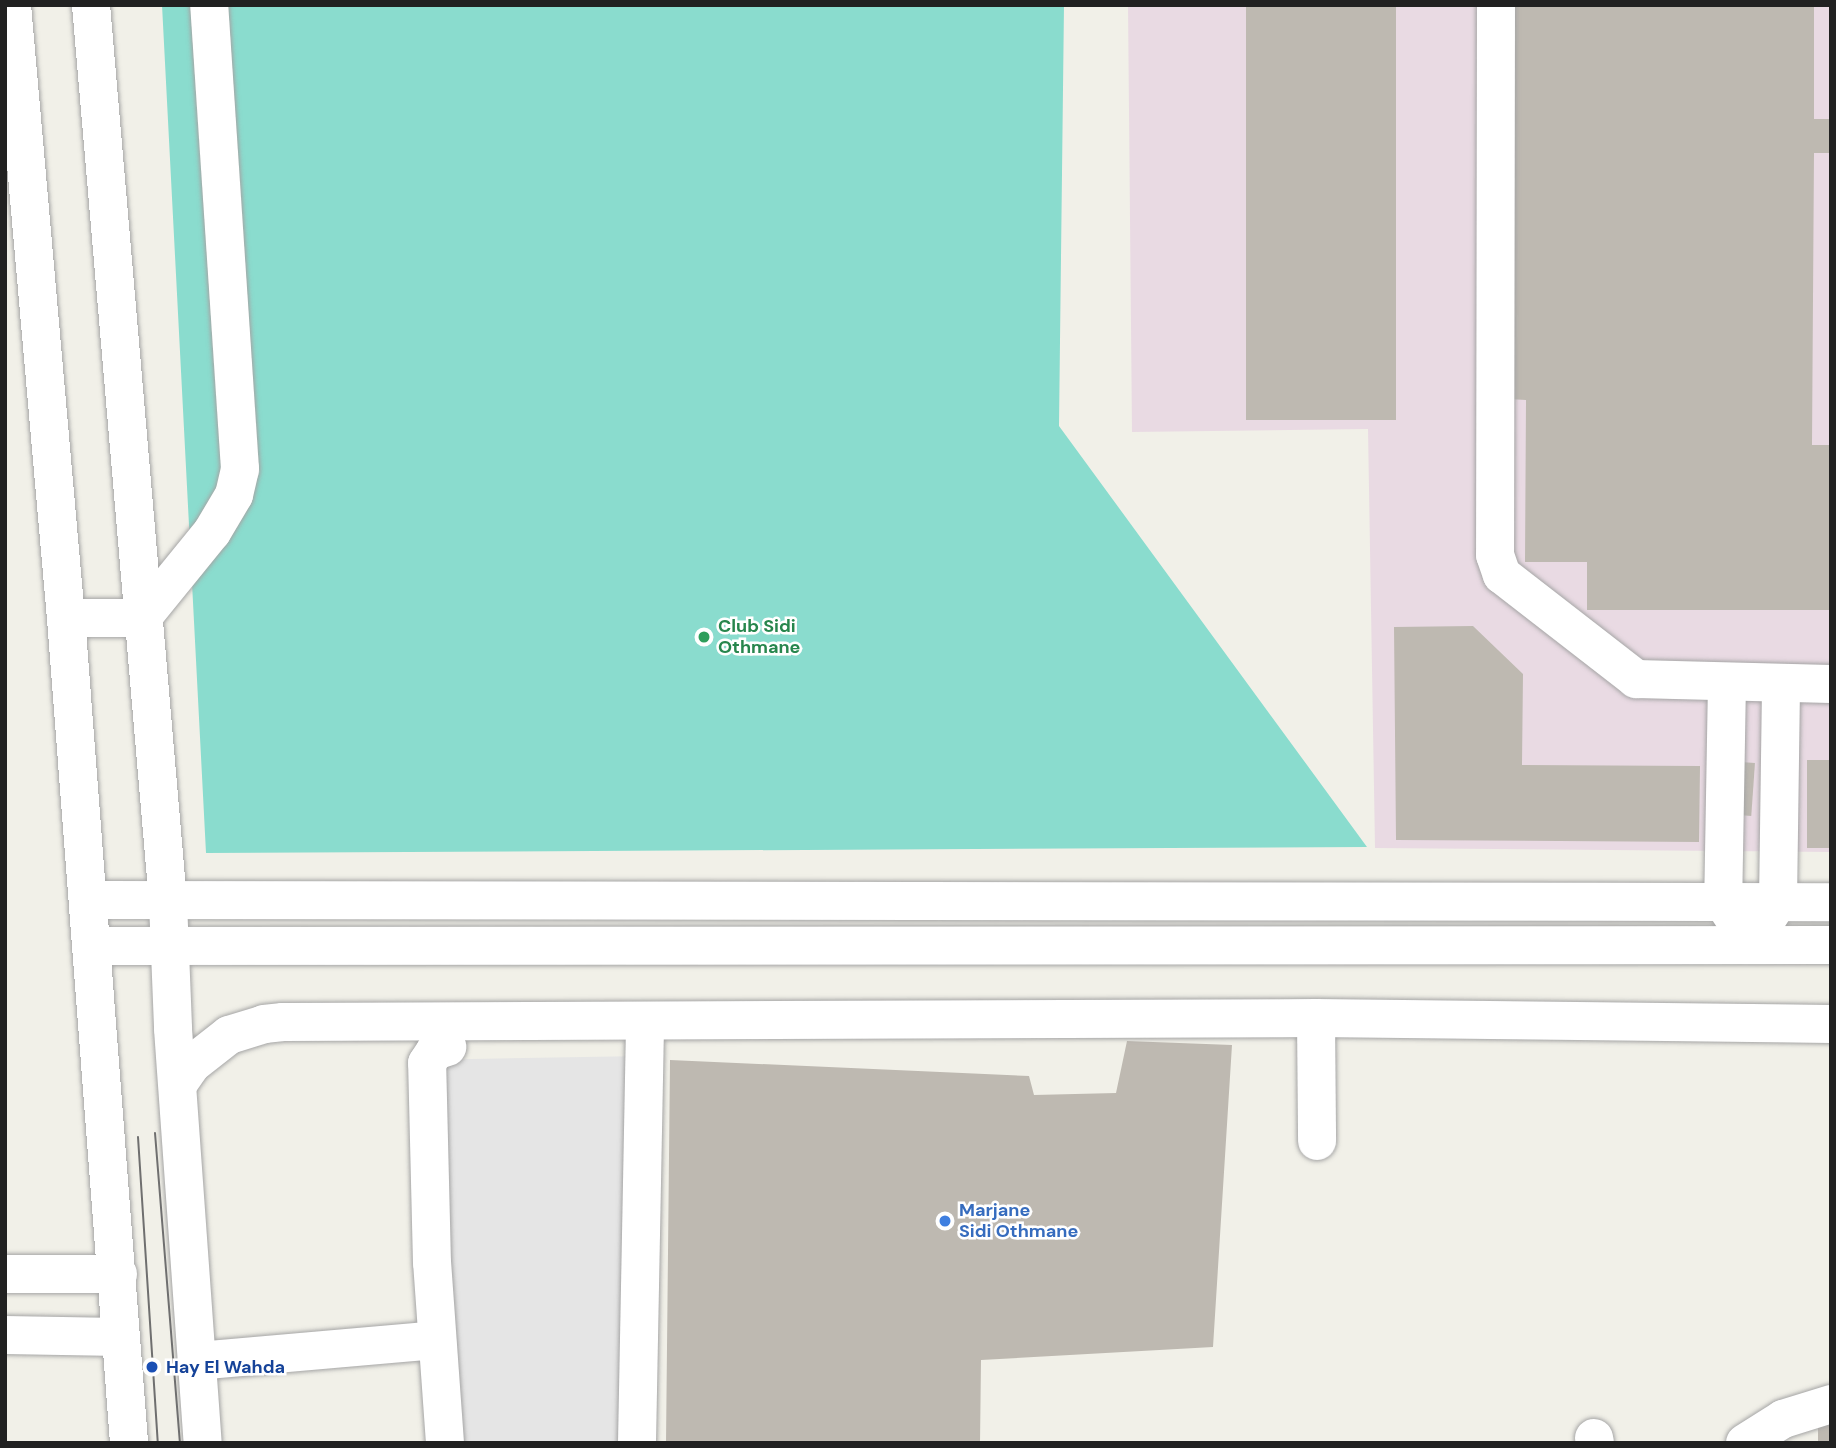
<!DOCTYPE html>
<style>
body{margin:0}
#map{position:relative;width:1836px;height:1448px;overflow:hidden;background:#f1f0e8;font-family:"DM Sans",sans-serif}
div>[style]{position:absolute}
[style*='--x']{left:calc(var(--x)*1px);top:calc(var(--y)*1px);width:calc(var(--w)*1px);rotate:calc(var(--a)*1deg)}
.industrial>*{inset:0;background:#e9dae3}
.pitch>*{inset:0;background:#8adcce}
.parking>*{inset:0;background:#e5e5e5;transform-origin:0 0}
.building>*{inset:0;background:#beb9b1;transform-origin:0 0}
.roads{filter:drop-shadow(0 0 2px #a5a5a5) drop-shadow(0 0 2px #a5a5a5)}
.minor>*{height:38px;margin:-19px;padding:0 19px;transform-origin:19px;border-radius:19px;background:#fff}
.tram>*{height:2px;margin:-1px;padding:0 1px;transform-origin:1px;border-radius:1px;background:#6f6f6f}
.dots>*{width:19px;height:19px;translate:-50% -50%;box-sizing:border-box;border:4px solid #fff;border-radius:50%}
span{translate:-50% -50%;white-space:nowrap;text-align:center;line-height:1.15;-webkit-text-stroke:5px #fff;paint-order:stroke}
.leisure-label{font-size:18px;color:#27864d;font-weight:700}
.left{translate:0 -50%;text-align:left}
.shop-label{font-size:18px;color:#366cbe;font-weight:700}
.transit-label{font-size:18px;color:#164399;font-weight:700}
.frame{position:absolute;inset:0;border:7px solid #212121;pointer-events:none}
</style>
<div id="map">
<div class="industrial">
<i style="clip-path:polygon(1128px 5px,1831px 5px,1831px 852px,1375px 848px,1368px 429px,1132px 432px)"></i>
</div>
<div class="pitch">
<i style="clip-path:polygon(162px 5px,1064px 5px,1059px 426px,1367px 847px,206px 853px)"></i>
</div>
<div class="parking">
<i style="left:644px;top:1056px;width:387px;height:211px;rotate:89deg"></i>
</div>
<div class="building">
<i style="left:1246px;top:5px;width:150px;height:415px"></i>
<i style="clip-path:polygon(1512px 5px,1814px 5px,1814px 119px,1831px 119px,1831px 153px,1814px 153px,1812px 445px,1831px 445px,1831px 610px,1587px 610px,1587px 562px,1525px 562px,1526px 400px,1509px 399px)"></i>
<i style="clip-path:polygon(1473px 626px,1523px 674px,1522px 765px,1700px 766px,1699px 842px,1396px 840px,1394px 627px)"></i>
<i style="left:1807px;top:760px;width:24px;height:88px"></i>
<i style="left:1740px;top:762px;width:15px;height:53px;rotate:4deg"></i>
<i style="clip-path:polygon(1127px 1041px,1232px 1045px,1213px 1347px,981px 1360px,980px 1443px,666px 1443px,670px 1060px,1029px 1076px,1034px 1095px,1116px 1093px)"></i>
<i style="left:1831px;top:1419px;width:24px;height:13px;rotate:90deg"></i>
</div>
<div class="roads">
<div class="minor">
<i style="--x:12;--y:5;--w:615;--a:84.97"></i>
<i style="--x:66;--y:618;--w:827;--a:85.63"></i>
<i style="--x:91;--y:5;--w:900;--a:85.09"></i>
<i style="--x:168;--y:902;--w:127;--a:87.7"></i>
<i style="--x:173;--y:1029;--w:415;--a:85.9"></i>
<i style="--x:1496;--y:5;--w:550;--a:90.1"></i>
<i style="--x:1495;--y:555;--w:21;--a:71"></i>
<i style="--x:1502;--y:575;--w:170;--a:37.8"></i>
<i style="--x:1636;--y:679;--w:195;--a:1.5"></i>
<i style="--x:66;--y:618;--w:76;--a:0"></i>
<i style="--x:142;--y:618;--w:111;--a:-50.9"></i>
<i style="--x:212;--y:532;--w:43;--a:-59.3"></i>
<i style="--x:234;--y:495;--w:27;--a:-77"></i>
<i style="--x:240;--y:469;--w:465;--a:-93.8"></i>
<i style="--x:1727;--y:682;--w:220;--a:91"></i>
<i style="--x:1723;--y:902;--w:50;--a:56.3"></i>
<i style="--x:1751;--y:944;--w:50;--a:-57.3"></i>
<i style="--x:1778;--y:902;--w:219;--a:-89.2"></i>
<i style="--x:88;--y:900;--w:1743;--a:0.07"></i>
<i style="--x:92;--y:946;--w:1739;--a:-0.03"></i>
<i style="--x:1316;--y:1018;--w:123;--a:89.5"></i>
<i style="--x:178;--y:1084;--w:24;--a:-55"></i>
<i style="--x:192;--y:1064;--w:47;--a:-38.1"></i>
<i style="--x:229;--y:1035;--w:37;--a:-17"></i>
<i style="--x:264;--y:1024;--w:19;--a:-6"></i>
<i style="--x:283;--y:1022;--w:1033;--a:-0.22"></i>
<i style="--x:1316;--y:1018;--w:515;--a:0.67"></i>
<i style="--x:5;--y:1274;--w:113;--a:0"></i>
<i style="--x:5;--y:1335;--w:114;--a:1"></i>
<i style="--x:197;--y:1361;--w:241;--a:-5"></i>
<i style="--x:1594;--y:1438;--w:5;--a:79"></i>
<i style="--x:445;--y:1443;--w:180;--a:-94.1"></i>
<i style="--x:432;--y:1263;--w:200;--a:-91.4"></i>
<i style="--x:427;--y:1063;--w:14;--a:-56"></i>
<i style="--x:435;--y:1051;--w:13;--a:-18"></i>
<i style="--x:637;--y:1443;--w:422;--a:-88.9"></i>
<i style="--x:1745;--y:1443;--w:45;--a:-32.3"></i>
<i style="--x:1783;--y:1419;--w:50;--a:-17.4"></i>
</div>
</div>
<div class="tram">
<i style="--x:155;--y:1133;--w:311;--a:85.4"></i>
<i style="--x:138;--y:1137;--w:307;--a:86.3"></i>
</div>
<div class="dots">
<i style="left:704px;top:637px;background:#2e9e5b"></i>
<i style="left:945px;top:1221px;background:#3f7fe0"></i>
<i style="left:152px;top:1367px;background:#1a4fb4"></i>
</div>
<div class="leisure-label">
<span class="left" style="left:718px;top:637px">Club Sidi<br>Othmane</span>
</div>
<div class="shop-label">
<span class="left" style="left:959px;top:1221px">Marjane<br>Sidi Othmane</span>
</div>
<div class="transit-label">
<span class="left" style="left:166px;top:1367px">Hay El Wahda</span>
</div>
<div class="frame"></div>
</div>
